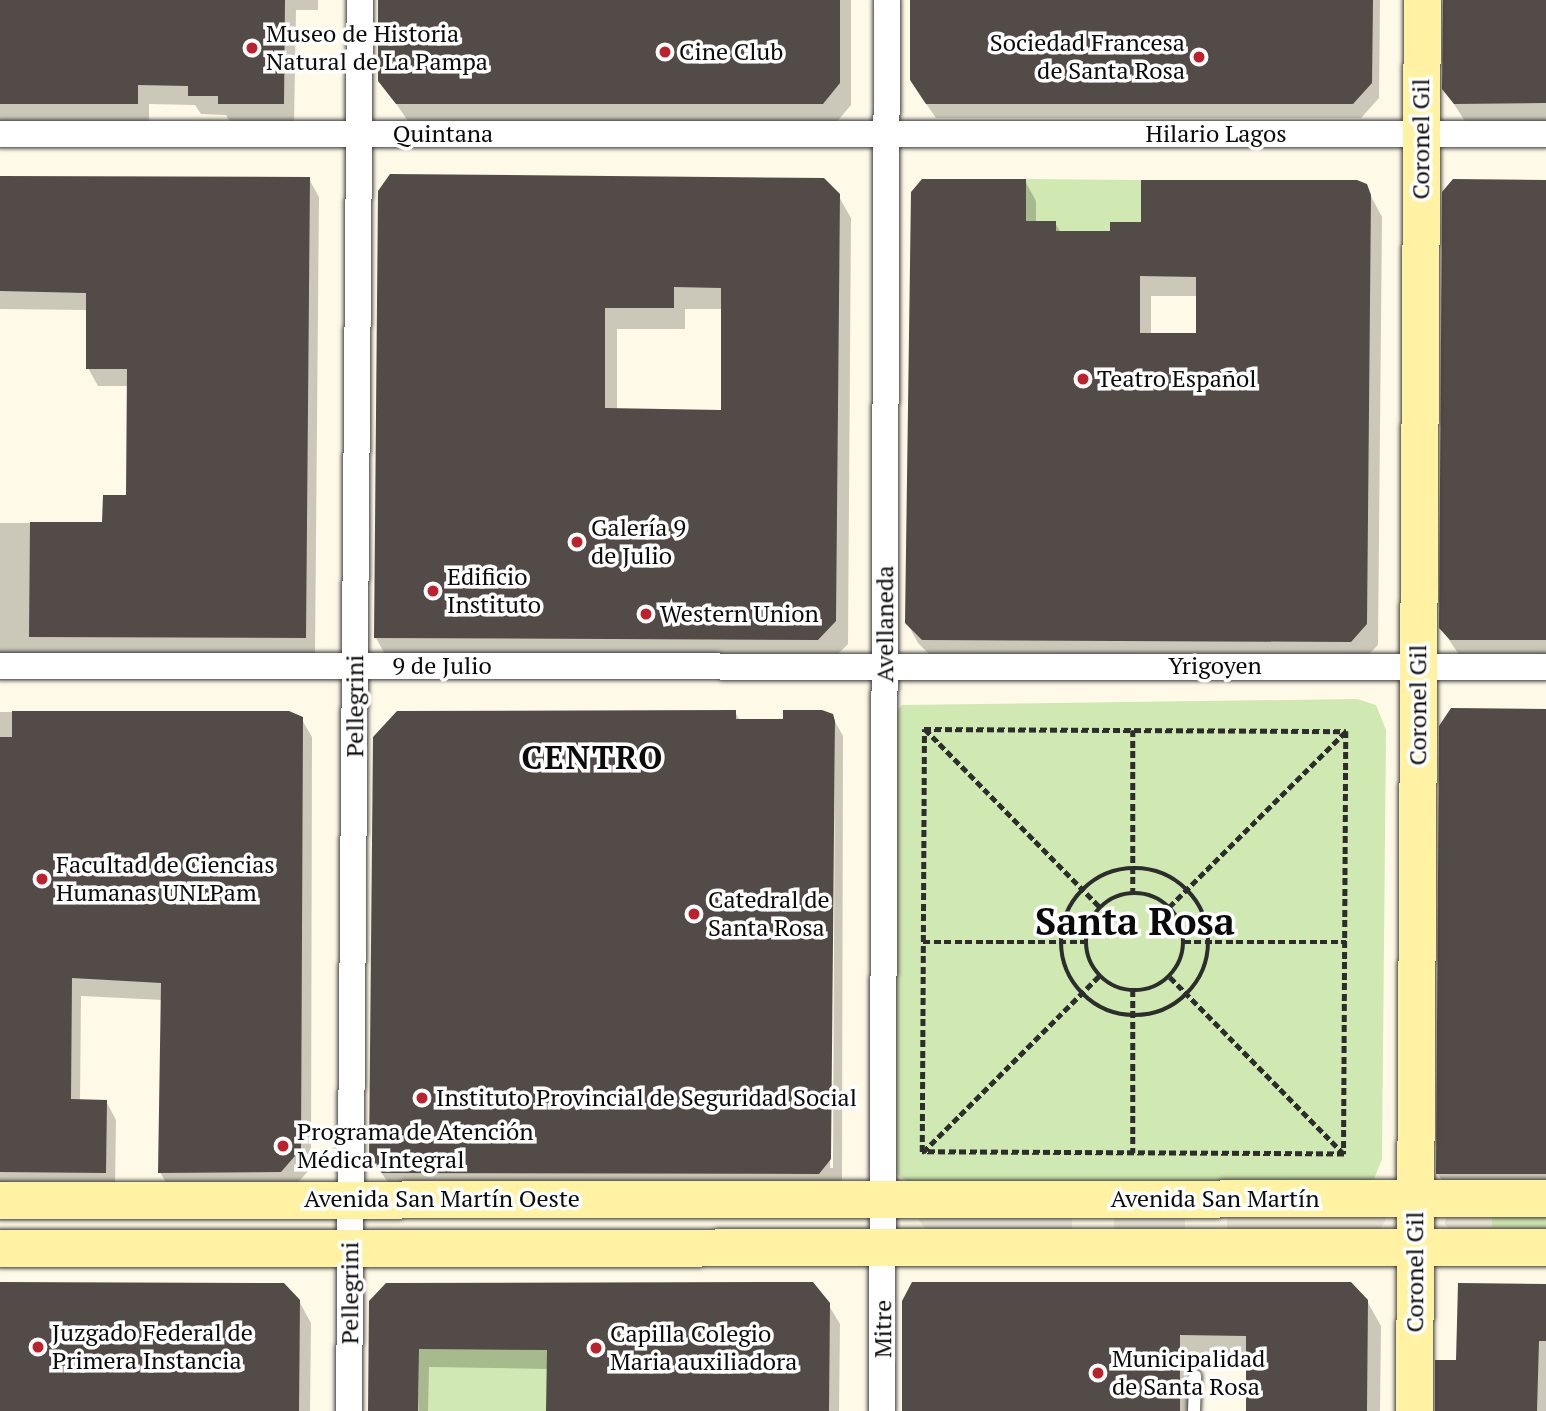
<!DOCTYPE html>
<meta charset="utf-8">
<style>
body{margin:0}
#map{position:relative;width:1546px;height:1411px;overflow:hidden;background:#fffae8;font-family:"PT Serif",serif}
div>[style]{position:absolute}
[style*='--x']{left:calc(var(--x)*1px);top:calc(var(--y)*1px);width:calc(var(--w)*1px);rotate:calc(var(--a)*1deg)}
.green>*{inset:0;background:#d0e9b2;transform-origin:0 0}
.plaza>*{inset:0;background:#ede8d9;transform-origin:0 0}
.shadow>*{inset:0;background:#0003}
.building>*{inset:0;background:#534b47}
.path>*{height:4.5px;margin-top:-2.25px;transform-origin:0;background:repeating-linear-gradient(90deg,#2d2d2d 0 7px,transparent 0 10.5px)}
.path>.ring{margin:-2.25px;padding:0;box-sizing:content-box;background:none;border:4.5px solid #2d2d2d;border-radius:50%}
.roads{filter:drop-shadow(0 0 2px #3e3e3e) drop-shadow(0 0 2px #3e3e3e)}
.lane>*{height:12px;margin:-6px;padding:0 6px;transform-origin:6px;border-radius:6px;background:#fff}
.street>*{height:26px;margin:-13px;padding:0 13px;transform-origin:13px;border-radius:13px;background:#fff}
.secondary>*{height:37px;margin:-18.5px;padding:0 18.5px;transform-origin:18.5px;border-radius:18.5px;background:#fff3a3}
.dots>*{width:19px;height:19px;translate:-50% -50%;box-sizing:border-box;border:4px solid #fff;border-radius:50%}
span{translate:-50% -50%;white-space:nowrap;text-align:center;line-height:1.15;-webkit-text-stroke:7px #fff;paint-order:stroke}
.poi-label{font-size:24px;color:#0b0b0b}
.left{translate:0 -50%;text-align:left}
.right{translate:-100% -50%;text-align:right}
.street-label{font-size:24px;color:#0b0b0b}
.district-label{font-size:32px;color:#0b0b0b;font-weight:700;letter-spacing:2px}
.town-label{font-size:38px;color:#0b0b0b;font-weight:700}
</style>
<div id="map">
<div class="green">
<i style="clip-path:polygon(1026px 179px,1141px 180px,1141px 222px,1110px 231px,1056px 231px,1026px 221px)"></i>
<i style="clip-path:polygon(1357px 699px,1376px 705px,1386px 730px,1382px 1159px,1374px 1179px,1363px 1183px,911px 1184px,895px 1173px,897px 711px,902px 705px)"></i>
<i style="left:1492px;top:1211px;width:54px;height:20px"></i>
<i style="left:419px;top:1349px;width:128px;height:62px"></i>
</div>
<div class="plaza">
<i style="clip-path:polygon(1072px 1211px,1072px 1230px,926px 1230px,919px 1220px,921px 1214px)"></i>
<i style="left:1114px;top:1211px;width:71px;height:19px"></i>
<i style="clip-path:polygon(1227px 1211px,1385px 1216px,1386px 1219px,1380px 1230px,1227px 1231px)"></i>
<i style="clip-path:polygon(1492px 1211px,1492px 1231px,1449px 1229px,1445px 1224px,1447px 1215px)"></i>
</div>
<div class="shadow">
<i style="clip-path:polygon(0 0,318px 0,318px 10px,296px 10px,294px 123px,231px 123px,226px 115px,201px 114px,195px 105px,149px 104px,149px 123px,0 123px)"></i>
<i style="clip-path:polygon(380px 0,851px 0,851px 105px,835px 124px,410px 124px,380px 80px)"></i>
<i style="clip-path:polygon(912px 0,1380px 0,1379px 98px,1361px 118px,936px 118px,920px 95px)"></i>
<i style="clip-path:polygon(1445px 0,1546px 0,1546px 124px,1467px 124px,1444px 89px)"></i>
<i style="clip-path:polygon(0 177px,309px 179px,319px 197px,315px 655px,0 655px,0 523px,104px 523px,128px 497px,129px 386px,98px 386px,88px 368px,88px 310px,0 309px)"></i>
<i style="clip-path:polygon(evenodd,1025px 181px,1036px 201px,1036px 223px,1055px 223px,1061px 233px,1112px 233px,1365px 185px,1382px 217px,1378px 645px,1362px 661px,935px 660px,918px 643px,907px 623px,1025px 181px,1151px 296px,1198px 296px,1198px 335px,1151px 335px,1151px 296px)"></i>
<i style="clip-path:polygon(1546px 181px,1546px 659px,1462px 659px,1441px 628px)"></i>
<i style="clip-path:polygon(evenodd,380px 192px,838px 195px,851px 218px,848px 644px,831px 661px,388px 660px,376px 638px,380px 192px,685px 309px,723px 309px,723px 411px,617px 410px,617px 329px,685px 329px,685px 309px)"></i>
<i style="clip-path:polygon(1546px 710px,1546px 1193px,1450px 1194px,1438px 1174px)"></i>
<i style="clip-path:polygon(0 712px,289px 713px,301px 718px,312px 737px,311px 1168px,291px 1190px,171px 1191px,160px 1172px,163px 1000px,81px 996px,80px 1101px,106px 1101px,116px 1120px,115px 1191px,0 1190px)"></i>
<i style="clip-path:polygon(evenodd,735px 712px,740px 721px,832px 716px,843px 736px,842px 1180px,830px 1193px,395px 1192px,370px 1157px,735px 712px,831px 729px,835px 729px,833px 1168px,830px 1168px,831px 729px)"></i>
<i style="clip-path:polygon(0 1284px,299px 1301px,311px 1323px,310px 1411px,0 1411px)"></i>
<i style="clip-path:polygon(1546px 1286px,1546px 1411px,1436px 1411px,1458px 1362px)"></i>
<i style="clip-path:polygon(904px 1301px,1367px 1301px,1381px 1326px,1380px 1411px,1248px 1411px,1248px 1359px,1193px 1358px,1193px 1411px,904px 1411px)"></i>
<i style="clip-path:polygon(371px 1302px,828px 1304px,840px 1324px,839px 1411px,548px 1411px,549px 1369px,429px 1367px,428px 1411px,370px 1411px)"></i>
</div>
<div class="building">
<i style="clip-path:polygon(0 0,285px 0,284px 104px,218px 104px,218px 96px,188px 96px,188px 86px,138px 85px,138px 104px,0 104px)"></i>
<i style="clip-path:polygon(378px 0,840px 0,840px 83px,823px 104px,396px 104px,378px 81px)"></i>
<i style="clip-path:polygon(910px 0,1373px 0,1372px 83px,1353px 104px,926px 104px,910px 80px)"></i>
<i style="clip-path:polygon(1443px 0,1546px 0,1546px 103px,1454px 104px,1442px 89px)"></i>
<i style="clip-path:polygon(evenodd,390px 174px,824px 178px,840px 194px,836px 621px,818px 640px,374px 638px,378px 191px,390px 174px,674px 287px,721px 288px,721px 410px,605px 408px,605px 308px,674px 308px,674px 287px)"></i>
<i style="clip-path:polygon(0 176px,310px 177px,306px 638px,29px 637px,30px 522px,102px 522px,103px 495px,126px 495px,127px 369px,86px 369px,86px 293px,0 291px)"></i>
<i style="clip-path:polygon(evenodd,922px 179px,1026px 179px,1026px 221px,1056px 221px,1056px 231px,1110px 231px,1110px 222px,1141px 222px,1141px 180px,1357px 180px,1367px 184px,1371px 195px,1367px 624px,1351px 642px,922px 640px,905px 623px,911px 192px,922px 179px,1140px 276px,1196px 277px,1196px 333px,1140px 333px,1140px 276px)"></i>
<i style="clip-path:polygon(1453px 179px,1546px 180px,1546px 640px,1450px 640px,1439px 628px,1442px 192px)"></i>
<i style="clip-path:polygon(1451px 708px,1546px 709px,1546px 1174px,1436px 1174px,1439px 726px)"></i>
<i style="clip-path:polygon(736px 710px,736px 719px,783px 719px,783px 710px,822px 710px,833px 714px,835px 721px,831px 1159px,819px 1174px,382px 1173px,369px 1158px,373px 737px,397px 711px)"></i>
<i style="clip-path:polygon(12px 711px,289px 711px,303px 717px,301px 1149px,281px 1172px,158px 1173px,161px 983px,72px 978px,71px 1099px,107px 1100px,106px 1173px,0 1172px,0 737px,12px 737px)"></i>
<i style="clip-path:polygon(0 1282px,284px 1283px,300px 1300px,299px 1411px,0 1411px)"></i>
<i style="clip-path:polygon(813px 1282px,830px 1303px,829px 1411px,546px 1411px,547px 1350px,419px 1349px,418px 1411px,368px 1411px,369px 1301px,386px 1283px)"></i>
<i style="clip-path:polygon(912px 1282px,1351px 1282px,1368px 1300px,1367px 1411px,1246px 1411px,1246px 1336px,1180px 1335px,1180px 1411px,902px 1411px,902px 1301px)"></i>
<i style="clip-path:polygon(1458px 1283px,1546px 1284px,1546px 1341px,1539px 1341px,1537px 1411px,1435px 1411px,1435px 1360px,1456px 1360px)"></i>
</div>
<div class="path">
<i style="--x:924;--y:729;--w:422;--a:0.3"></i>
<i style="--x:1346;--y:731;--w:423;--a:90.3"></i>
<i style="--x:1344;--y:1154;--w:422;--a:-179.7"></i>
<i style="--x:922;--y:1152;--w:423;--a:-89.7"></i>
<i style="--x:925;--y:729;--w:250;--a:45.5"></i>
<i style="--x:1133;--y:730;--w:162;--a:90"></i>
<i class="ring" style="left:1061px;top:868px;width:143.5px;height:143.5px"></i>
<i class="ring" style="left:1086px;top:893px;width:93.5px;height:93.5px"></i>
<i style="--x:1169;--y:907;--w:250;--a:-44.8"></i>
<i style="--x:923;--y:942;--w:163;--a:0"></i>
<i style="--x:1184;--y:942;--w:162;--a:0"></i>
<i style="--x:1170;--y:977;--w:248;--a:45.5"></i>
<i style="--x:1133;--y:990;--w:163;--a:90"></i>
<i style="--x:923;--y:1152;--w:249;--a:-45"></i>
</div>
<div class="roads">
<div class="lane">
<i style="--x:1194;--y:1411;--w:35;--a:-88"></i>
</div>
<div class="street">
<i style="--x:0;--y:134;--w:1546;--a:0"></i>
<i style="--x:0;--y:666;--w:1546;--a:0.04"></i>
<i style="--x:349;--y:1411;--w:1411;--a:-89.55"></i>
<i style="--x:882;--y:1411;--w:1411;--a:-89.8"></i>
</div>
<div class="secondary">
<i style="--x:0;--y:1200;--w:1546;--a:-0.07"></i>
<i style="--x:0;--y:1248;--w:1546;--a:-0.04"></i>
<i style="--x:1414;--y:1411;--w:1411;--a:-89.68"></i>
</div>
</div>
<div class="dots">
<i style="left:252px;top:48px;background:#bc212c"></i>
<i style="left:665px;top:52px;background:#bc212c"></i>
<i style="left:1199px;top:57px;background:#bc212c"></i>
<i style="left:1083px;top:379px;background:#bc212c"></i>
<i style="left:577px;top:542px;background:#bc212c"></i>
<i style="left:433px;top:591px;background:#bc212c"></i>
<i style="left:646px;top:614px;background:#bc212c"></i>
<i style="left:42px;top:879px;background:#bc212c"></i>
<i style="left:694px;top:914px;background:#bc212c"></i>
<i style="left:422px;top:1098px;background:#bc212c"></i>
<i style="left:283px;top:1146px;background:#bc212c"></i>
<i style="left:38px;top:1347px;background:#bc212c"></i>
<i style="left:596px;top:1348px;background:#bc212c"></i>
<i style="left:1098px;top:1373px;background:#bc212c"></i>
</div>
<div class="poi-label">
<span class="left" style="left:266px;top:48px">Museo de Historia<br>Natural de La Pampa</span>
<span class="right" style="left:1185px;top:57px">Sociedad Francesa<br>de Santa Rosa</span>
<span class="left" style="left:679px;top:52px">Cine Club</span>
<span class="left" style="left:1097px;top:379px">Teatro Español</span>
<span class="left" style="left:591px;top:542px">Galería 9<br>de Julio</span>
<span class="left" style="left:447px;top:591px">Edificio<br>Instituto</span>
<span class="left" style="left:660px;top:614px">Western Union</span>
<span class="left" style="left:56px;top:879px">Facultad de Ciencias<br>Humanas UNLPam</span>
<span class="left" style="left:708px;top:914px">Catedral de<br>Santa Rosa</span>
<span class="left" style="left:436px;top:1098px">Instituto Provincial de Seguridad Social</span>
<span class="left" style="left:297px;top:1146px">Programa de Atención<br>Médica Integral</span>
<span class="left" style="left:52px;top:1347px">Juzgado Federal de<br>Primera Instancia</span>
<span class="left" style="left:610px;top:1348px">Capilla Colegio<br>Maria auxiliadora</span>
<span class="left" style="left:1112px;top:1373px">Municipalidad<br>de Santa Rosa</span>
</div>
<div class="street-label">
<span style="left:443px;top:134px">Quintana</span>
<span style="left:1216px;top:134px">Hilario Lagos</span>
<span style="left:1421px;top:139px;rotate:-90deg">Coronel Gil</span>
<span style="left:885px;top:624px;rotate:-90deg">Avellaneda</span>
<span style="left:442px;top:666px">9 de Julio</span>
<span style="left:1215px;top:666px">Yrigoyen</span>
<span style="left:1418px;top:705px;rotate:-90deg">Coronel Gil</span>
<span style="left:355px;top:706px;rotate:-90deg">Pellegrini</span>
<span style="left:442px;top:1199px">Avenida San Martín Oeste</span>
<span style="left:1215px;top:1199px">Avenida San Martín</span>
<span style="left:1415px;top:1272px;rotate:-90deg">Coronel Gil</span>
<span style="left:350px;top:1293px;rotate:-90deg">Pellegrini</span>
<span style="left:883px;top:1329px;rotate:-90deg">Mitre</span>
</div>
<div class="district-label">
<span style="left:593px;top:757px">CENTRO</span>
</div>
<div class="town-label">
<span style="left:1135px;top:922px">Santa Rosa</span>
</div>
</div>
